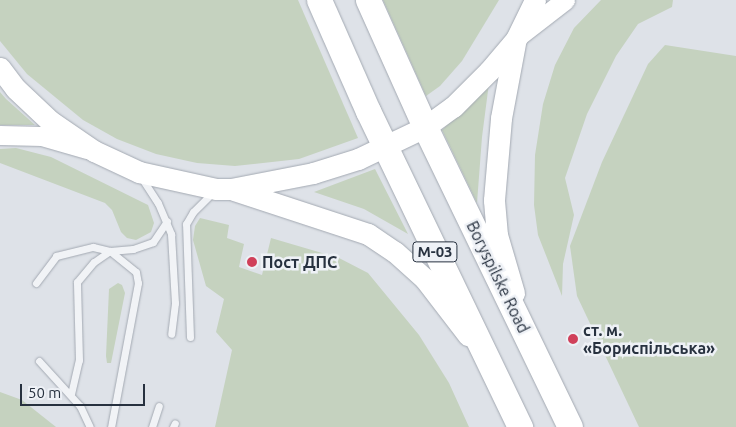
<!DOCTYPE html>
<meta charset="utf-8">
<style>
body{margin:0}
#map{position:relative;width:736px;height:427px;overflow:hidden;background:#dee2e8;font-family:Ubuntu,sans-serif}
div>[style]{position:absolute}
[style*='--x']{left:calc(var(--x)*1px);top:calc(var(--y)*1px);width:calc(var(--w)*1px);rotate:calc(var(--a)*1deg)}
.green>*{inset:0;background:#c5d2bf}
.roads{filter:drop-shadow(0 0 1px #a3a9b2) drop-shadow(0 0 1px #a3a9b2)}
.lane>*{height:7px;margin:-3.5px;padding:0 3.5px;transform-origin:3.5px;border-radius:3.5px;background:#f1f3f6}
.secondary>*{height:19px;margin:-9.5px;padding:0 9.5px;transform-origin:9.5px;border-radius:9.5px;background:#fff}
.primary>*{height:21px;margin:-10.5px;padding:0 10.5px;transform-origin:10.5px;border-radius:10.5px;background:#fff}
.highway>*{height:25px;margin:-12.5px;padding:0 12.5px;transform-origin:12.5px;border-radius:12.5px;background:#fff}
.dots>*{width:14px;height:14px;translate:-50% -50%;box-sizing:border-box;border:2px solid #eef1f6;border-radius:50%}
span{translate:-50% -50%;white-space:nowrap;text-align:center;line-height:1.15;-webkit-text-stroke:5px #eef1f6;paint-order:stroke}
.shield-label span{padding:1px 4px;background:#eef1f6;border:1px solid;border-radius:4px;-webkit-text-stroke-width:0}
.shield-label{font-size:15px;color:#27313f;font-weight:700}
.poi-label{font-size:16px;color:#27313f;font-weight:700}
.left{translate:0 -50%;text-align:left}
.street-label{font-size:16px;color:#27313f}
.scale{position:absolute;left:20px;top:384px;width:125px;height:22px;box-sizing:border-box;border:2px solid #27313f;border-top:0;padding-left:6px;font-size:15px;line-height:18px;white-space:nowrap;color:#27313f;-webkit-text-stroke:4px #eef1f6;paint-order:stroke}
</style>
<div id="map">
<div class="green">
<i style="clip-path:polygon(0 0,298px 0,358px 138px,299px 159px,235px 166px,197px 163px,156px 154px,117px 139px,83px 120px,27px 74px,0 41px)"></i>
<i style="clip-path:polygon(383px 0,499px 0,462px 61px,440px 86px,426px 96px)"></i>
<i style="clip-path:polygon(601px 0,673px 0,672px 7px,638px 24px,616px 56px,587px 114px,565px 178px,574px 215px,563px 264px,562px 296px,538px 235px,534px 205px,535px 155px,543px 104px,555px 65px,574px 28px)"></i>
<i style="clip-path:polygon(665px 45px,736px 56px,736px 427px,639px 427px,577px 296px,570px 246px,602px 162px,648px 64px)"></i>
<i style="clip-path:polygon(489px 83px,482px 137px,477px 203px,442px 130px)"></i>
<i style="clip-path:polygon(0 92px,6px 99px,35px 125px,0 125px)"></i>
<i style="clip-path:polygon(16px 148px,51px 157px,148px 205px,154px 223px,151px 232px,136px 240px,127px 238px,121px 232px,112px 210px,105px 203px,0 163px,0 149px)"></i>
<i style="clip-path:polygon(375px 169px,408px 234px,364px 209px,314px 192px)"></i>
<i style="clip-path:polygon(200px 218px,229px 225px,227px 238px,244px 244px,239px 267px,262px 275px,271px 238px,339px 258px,368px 273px,419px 335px,449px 383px,469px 427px,215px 427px,232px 350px,216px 332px,224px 299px,206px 286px,193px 240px,195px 226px)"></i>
<i style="clip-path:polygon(118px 283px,122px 285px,125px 293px,111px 363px,107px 363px,106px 356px,109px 289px)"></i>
<i style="clip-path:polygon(0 392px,22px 400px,56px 427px,0 427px)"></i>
</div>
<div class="roads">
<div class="lane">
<i style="--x:141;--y:177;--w:31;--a:57"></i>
<i style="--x:158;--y:203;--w:34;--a:67"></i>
<i style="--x:171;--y:234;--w:69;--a:86.7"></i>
<i style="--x:175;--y:303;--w:31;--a:97"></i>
<i style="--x:36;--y:283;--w:34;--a:-53"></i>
<i style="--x:56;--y:256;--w:38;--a:-14"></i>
<i style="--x:93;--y:247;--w:17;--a:13"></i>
<i style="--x:110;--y:251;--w:33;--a:39"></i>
<i style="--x:136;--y:272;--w:11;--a:80"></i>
<i style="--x:138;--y:283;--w:147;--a:100.6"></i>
<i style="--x:190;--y:337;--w:113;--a:-92"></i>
<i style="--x:186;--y:224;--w:14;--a:-60"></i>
<i style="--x:193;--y:212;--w:27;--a:-45"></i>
<i style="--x:39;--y:361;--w:61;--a:47.7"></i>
<i style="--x:80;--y:406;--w:23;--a:65"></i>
<i style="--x:71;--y:394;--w:35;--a:-77"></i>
<i style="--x:79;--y:360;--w:78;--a:-91.5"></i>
<i style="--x:77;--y:282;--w:26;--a:-50"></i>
<i style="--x:94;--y:262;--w:19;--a:-35"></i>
<i style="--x:110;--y:251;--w:23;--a:-5"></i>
<i style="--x:133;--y:249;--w:21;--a:-19"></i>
<i style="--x:153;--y:242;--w:25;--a:-56"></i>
<i style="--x:152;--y:427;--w:22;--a:-72"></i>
<i style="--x:173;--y:427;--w:4;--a:-63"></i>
</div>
<div class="secondary">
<i style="--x:516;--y:38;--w:62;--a:-37.8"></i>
<i style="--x:0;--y:135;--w:42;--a:1.4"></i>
<i style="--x:42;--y:136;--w:47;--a:16.1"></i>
</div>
<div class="primary">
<i style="--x:0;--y:68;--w:26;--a:53"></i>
<i style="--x:16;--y:89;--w:47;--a:43.3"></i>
<i style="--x:50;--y:121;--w:53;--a:34.3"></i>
<i style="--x:94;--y:151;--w:50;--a:25"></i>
<i style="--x:139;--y:172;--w:79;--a:12.4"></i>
<i style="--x:216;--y:189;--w:15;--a:0"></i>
<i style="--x:231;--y:189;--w:84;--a:-11"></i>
<i style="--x:313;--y:173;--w:47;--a:-17.3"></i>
<i style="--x:358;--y:159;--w:74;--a:-25.5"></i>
<i style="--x:425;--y:127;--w:34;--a:-36"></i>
<i style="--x:453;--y:107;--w:51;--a:-45"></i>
<i style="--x:489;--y:71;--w:42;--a:-49.8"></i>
<i style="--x:516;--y:39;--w:43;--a:-64"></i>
<i style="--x:234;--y:190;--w:141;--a:18.2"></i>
<i style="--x:368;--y:234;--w:32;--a:34"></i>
<i style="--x:395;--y:252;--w:40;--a:42"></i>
<i style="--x:425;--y:279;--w:71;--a:52.5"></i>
<i style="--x:514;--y:293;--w:60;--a:-106.3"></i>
<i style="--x:497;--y:235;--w:35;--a:-95"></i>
<i style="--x:494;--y:200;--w:82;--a:-85.1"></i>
<i style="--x:501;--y:118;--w:76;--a:-79.4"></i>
</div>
<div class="highway">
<i style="--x:319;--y:0;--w:121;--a:66.2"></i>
<i style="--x:368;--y:111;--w:351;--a:64.3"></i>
<i style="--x:368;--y:0;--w:139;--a:65.8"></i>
<i style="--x:425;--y:127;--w:333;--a:64.2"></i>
</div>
</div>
<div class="dots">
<i style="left:252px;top:262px;background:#d0405a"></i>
<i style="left:573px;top:339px;background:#d0405a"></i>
</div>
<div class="shield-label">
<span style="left:435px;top:252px">М-03</span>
</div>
<div class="poi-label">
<span class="left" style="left:262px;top:262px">Пост ДПС</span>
<span class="left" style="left:583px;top:339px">ст. м.<br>«Бориспільська»</span>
</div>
<div class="street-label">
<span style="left:498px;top:277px;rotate:64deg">Boryspilske Road</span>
</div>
<div class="scale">50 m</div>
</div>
